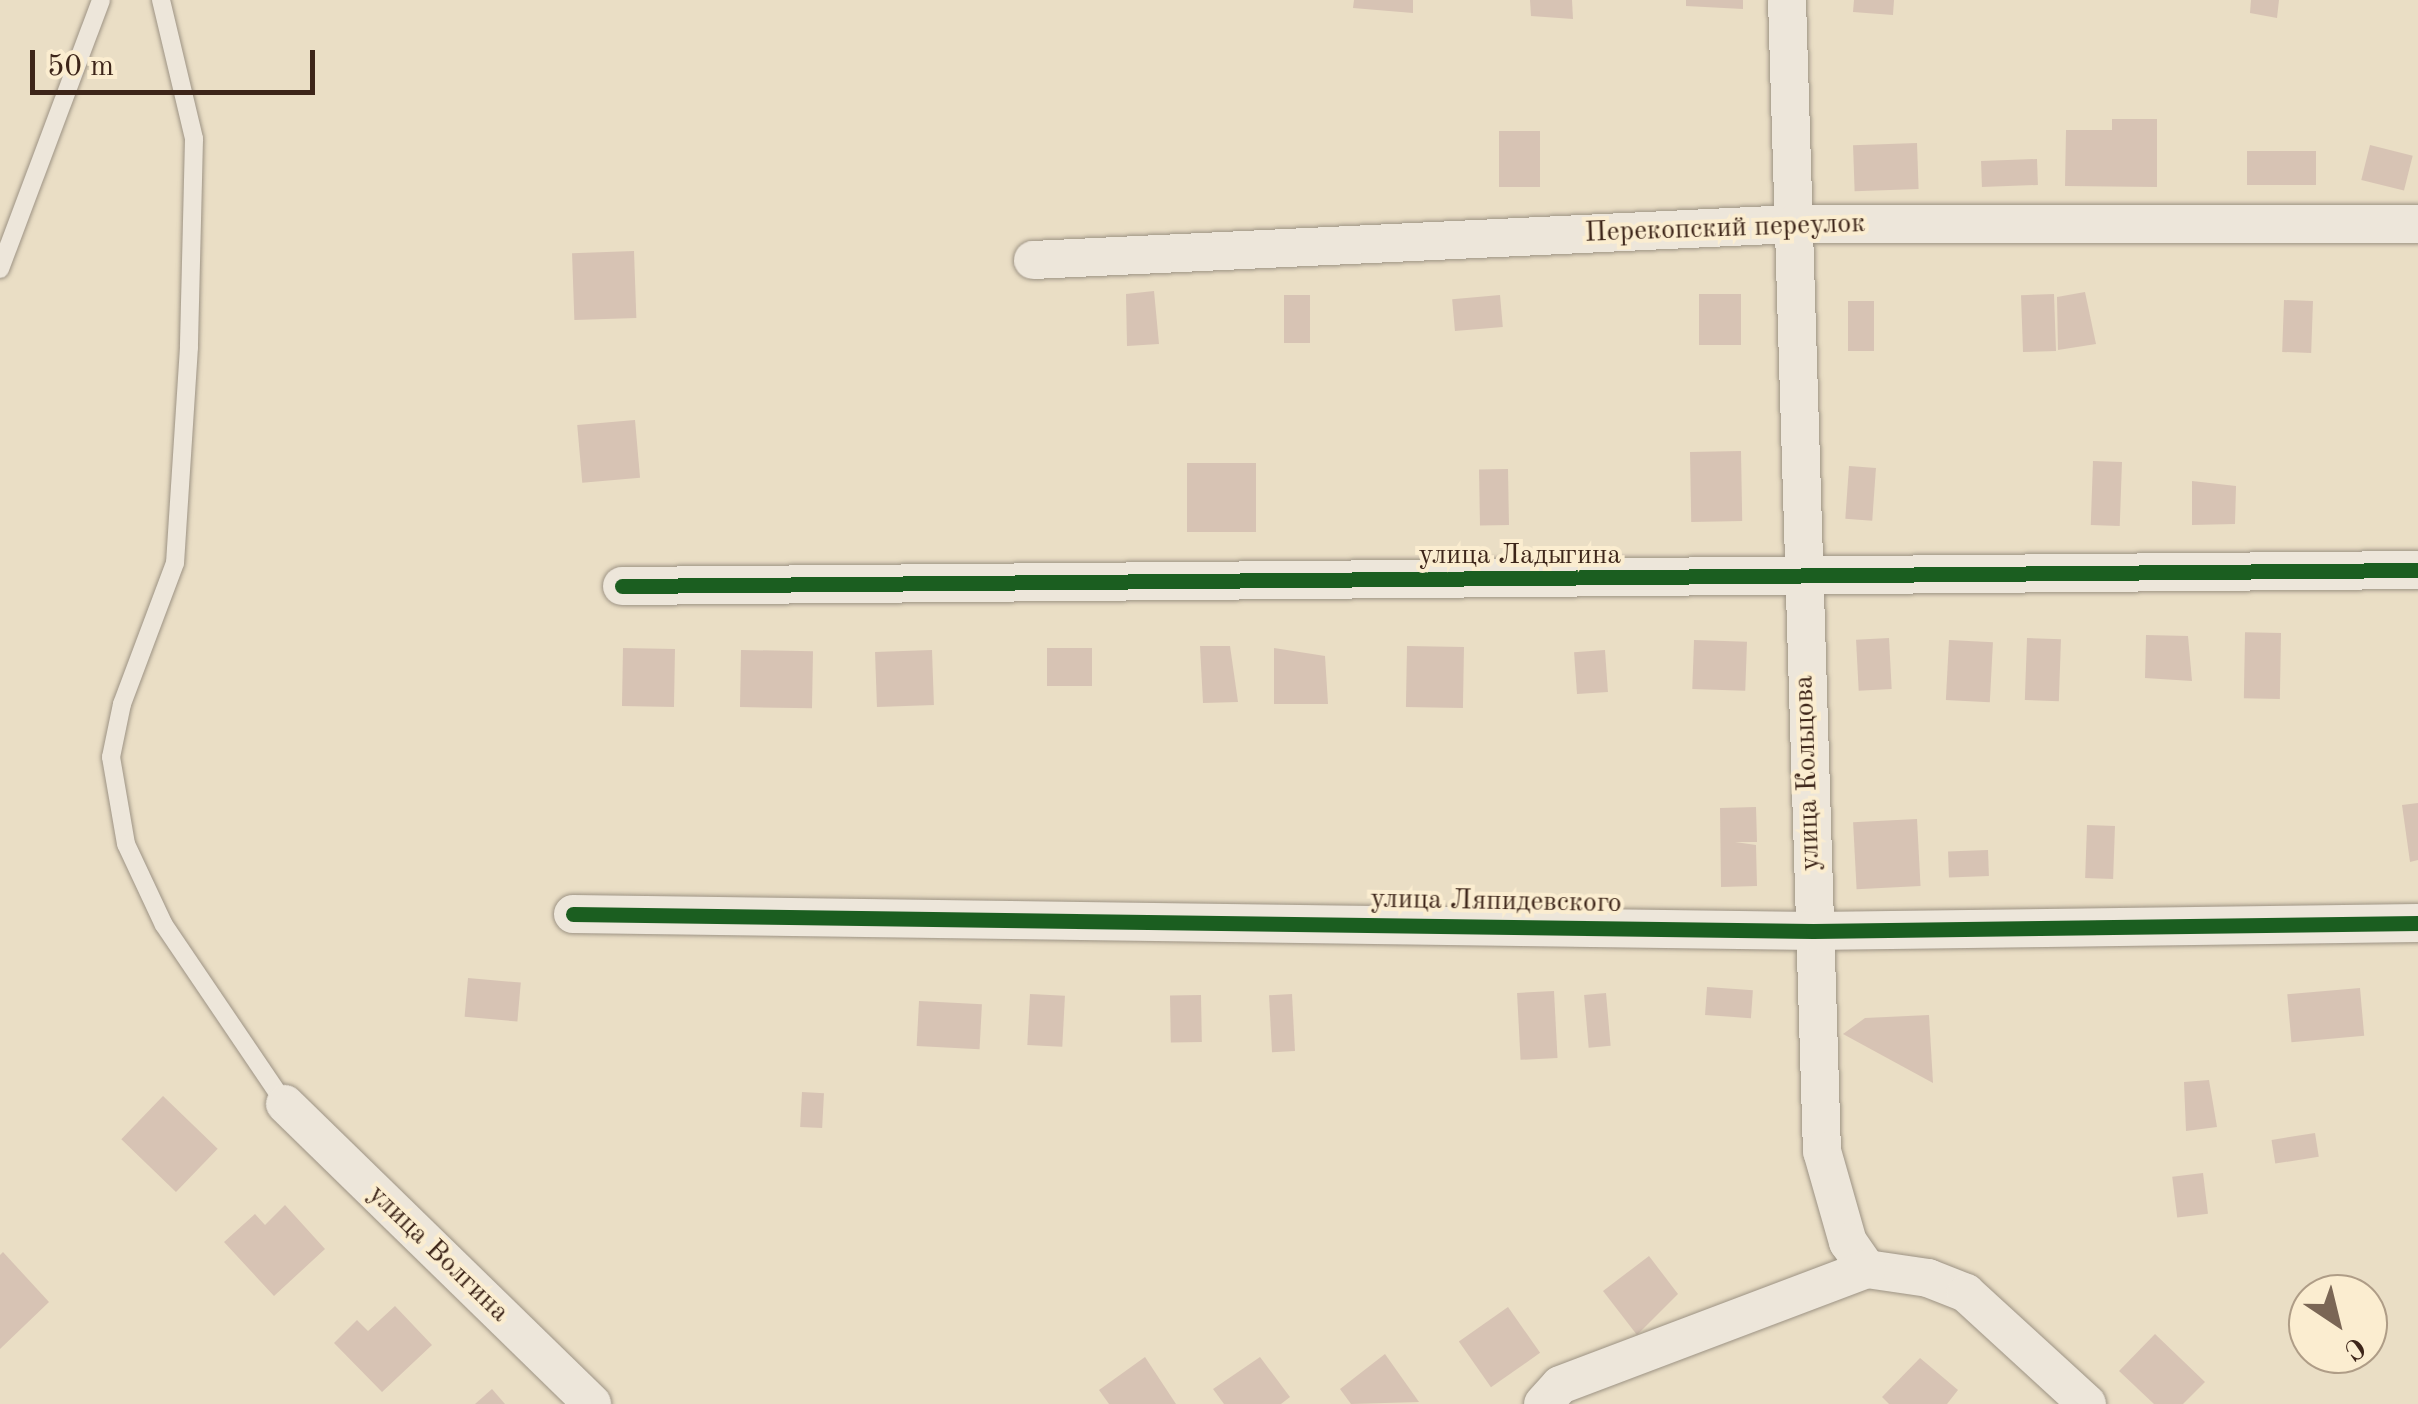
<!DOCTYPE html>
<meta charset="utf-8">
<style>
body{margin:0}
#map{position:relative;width:2418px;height:1404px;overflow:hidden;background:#eadec5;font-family:"Old Standard TT",serif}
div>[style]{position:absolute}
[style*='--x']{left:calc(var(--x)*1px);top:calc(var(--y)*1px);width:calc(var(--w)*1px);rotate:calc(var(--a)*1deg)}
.building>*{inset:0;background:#d7c3b4;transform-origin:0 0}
.roads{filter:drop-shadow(0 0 2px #9d9384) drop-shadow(0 0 2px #9d9384)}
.lane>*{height:18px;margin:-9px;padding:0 9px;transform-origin:9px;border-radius:9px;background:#ede6da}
.street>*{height:38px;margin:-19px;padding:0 19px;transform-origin:19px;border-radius:19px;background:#ede6da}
.cycleway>*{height:15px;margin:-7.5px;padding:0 7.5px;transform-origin:7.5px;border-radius:7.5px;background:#1b5e20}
span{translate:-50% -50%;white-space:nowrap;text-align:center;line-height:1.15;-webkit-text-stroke:8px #fbedd0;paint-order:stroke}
.street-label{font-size:28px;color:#3d2519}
.north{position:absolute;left:2288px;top:1274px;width:100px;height:100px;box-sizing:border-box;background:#fbedd0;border:2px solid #af9d87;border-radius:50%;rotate:145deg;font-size:28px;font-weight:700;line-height:40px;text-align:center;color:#3d2519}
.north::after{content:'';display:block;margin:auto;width:35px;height:45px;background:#7a6655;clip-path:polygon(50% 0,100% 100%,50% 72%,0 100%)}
.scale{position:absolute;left:30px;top:50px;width:285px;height:45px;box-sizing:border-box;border:5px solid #3d2519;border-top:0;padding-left:12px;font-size:30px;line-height:35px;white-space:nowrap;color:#3d2519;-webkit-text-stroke:8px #fbedd0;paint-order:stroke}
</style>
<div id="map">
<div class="building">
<i style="clip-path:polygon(1354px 0,1413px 0,1413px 13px,1353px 8px)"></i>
<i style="clip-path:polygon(1530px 0,1572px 0,1573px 19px,1531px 16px)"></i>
<i style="clip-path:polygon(1686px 0,1743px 0,1743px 9px,1686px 6px)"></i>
<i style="clip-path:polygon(1854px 0,1894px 0,1893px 15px,1853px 12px)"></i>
<i style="clip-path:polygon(2251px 0,2279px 0,2277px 18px,2250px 13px)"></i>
<i style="clip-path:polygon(2112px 119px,2157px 119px,2157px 187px,2065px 186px,2066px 130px,2112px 130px)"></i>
<i style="left:1540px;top:131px;width:56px;height:41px;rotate:90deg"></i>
<i style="left:1917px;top:143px;width:46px;height:64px;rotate:88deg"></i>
<i style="left:2370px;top:145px;width:44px;height:36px;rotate:14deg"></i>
<i style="left:2247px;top:151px;width:69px;height:34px"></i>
<i style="left:2037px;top:159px;width:26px;height:56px;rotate:88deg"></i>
<i style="left:634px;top:251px;width:67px;height:62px;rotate:88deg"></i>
<i style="clip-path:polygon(1154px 291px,1159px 344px,1127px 346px,1126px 294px)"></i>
<i style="clip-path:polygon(2085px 292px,2096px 344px,2058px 350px,2057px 297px)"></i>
<i style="left:1699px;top:294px;width:42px;height:51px"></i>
<i style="left:2054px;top:294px;width:57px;height:33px;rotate:88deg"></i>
<i style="left:1284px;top:295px;width:26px;height:48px"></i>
<i style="left:1500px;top:295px;width:32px;height:48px;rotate:85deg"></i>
<i style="left:2284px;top:300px;width:29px;height:52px;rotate:2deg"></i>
<i style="left:1848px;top:301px;width:26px;height:50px"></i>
<i style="left:635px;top:420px;width:58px;height:58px;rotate:85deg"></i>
<i style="left:1741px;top:451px;width:70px;height:51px;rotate:89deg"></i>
<i style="left:2093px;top:461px;width:29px;height:64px;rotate:2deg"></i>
<i style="left:1187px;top:463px;width:69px;height:69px"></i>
<i style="left:1849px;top:466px;width:27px;height:53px;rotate:4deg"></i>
<i style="left:1508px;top:469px;width:56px;height:29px;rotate:89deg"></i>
<i style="clip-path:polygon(2192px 481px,2236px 486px,2235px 524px,2192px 525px)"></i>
<i style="left:2281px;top:633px;width:66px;height:36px;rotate:91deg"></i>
<i style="clip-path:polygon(2146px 635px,2188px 636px,2192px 681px,2145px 678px)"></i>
<i style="left:1889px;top:638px;width:51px;height:33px;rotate:87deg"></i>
<i style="left:2027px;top:638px;width:34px;height:62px;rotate:2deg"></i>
<i style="left:1694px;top:640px;width:53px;height:49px;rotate:2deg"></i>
<i style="left:1949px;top:640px;width:44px;height:60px;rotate:3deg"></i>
<i style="clip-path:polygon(1200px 646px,1230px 646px,1238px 702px,1203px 703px)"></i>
<i style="left:1407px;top:646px;width:57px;height:61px;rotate:1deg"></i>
<i style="left:623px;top:648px;width:52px;height:58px;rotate:1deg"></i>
<i style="left:1092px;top:648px;width:38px;height:45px;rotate:90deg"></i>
<i style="clip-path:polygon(1274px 648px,1325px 656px,1328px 704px,1274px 704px)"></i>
<i style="left:741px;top:650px;width:72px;height:57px;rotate:1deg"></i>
<i style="left:932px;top:650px;width:55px;height:57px;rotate:88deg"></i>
<i style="left:1605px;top:650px;width:42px;height:31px;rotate:86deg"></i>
<i style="clip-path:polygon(2418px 803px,2418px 860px,2410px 862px,2402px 805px)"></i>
<i style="clip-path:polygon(1756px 807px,1757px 842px,1735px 842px,1756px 845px,1757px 886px,1721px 887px,1720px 808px)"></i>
<i style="left:1917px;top:819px;width:67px;height:64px;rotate:87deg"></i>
<i style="left:2087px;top:825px;width:28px;height:53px;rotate:2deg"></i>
<i style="left:1988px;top:850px;width:26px;height:40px;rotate:88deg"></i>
<i style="left:468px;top:978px;width:53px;height:39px;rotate:5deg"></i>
<i style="left:1707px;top:987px;width:46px;height:28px;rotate:4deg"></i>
<i style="left:2360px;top:988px;width:48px;height:73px;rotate:85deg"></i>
<i style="left:1554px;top:991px;width:67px;height:37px;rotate:87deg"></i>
<i style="left:1606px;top:993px;width:53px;height:22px;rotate:85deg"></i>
<i style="left:1030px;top:994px;width:35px;height:51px;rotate:3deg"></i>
<i style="left:1292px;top:994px;width:57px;height:23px;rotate:87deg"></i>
<i style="left:1201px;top:995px;width:47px;height:31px;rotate:89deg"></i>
<i style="left:919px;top:1001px;width:63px;height:45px;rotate:3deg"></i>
<i style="clip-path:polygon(1929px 1015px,1933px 1083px,1843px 1034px,1865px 1018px)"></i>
<i style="clip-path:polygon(2209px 1080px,2217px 1127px,2186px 1131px,2184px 1082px)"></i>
<i style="left:802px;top:1092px;width:22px;height:35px;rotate:3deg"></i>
<i style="left:163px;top:1096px;width:76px;height:60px;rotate:44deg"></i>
<i style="left:2315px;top:1133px;width:24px;height:44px;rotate:81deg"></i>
<i style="left:2203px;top:1173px;width:41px;height:31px;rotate:83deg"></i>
<i style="clip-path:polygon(285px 1205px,325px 1249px,274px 1296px,224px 1242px,255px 1214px,265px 1225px)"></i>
<i style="clip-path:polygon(3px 1252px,49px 1302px,0 1349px,0 1255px)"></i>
<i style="clip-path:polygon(1649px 1256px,1678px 1294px,1637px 1335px,1603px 1291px)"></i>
<i style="clip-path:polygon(395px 1306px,432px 1345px,382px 1392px,334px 1343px,357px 1320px,368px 1331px)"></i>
<i style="left:1508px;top:1307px;width:56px;height:60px;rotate:55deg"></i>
<i style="clip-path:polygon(2155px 1334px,2205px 1382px,2183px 1404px,2154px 1404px,2119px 1371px)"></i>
<i style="clip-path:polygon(1385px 1354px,1419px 1402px,1351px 1404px,1340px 1389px)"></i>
<i style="clip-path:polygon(1145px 1357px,1176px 1404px,1109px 1404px,1099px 1390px)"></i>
<i style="clip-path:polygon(1260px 1357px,1290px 1397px,1281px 1404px,1224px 1404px,1213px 1389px)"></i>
<i style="clip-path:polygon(1920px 1358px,1958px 1390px,1947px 1404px,1889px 1404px,1882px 1397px)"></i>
<i style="clip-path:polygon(492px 1389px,505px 1404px,475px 1404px)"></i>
</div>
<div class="roads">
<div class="lane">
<i style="--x:161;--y:0;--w:143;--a:76.6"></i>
<i style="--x:194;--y:139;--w:208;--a:91.4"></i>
<i style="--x:189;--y:347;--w:216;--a:93.7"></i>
<i style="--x:175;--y:563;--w:151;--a:110.6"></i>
<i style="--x:122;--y:704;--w:54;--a:101.7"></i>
<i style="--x:111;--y:757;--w:88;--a:80.2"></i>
<i style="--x:126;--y:844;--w:89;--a:64.9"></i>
<i style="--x:164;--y:925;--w:216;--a:55.9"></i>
<i style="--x:0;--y:269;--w:287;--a:-69.4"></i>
</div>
<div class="street">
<i style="--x:1787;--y:0;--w:1152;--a:88.26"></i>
<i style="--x:1822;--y:1151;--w:95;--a:74.1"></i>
<i style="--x:1848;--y:1242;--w:33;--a:55"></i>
<i style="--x:1867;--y:1269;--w:62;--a:8.4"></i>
<i style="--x:1928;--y:1278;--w:41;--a:21.5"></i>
<i style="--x:1966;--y:1293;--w:164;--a:42.5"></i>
<i style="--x:1033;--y:260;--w:762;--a:-2.71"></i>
<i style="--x:1794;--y:224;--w:624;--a:0"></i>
<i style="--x:622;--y:586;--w:1796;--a:-0.51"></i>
<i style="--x:573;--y:914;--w:1240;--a:0.79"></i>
<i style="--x:1813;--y:931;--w:605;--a:-0.76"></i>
<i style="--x:285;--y:1104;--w:429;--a:44.3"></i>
<i style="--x:1543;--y:1404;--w:25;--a:-48"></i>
<i style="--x:1560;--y:1385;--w:328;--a:-20.7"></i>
</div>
</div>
<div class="cycleway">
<i style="--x:622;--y:586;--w:1796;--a:-0.51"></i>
<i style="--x:573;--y:914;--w:1240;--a:0.79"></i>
<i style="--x:1813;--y:931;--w:605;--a:-0.76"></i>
</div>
<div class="street-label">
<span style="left:1725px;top:229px;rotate:-2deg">Перекопский переулок</span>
<span style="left:1520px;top:556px">улица Ладыгина</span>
<span style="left:1808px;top:773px;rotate:-92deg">улица Кольцова</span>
<span style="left:1496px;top:902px;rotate:1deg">улица Ляпидевского</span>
<span style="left:438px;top:1254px;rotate:44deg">улица Волгина</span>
</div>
<div class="north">С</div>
<div class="scale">50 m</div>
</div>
